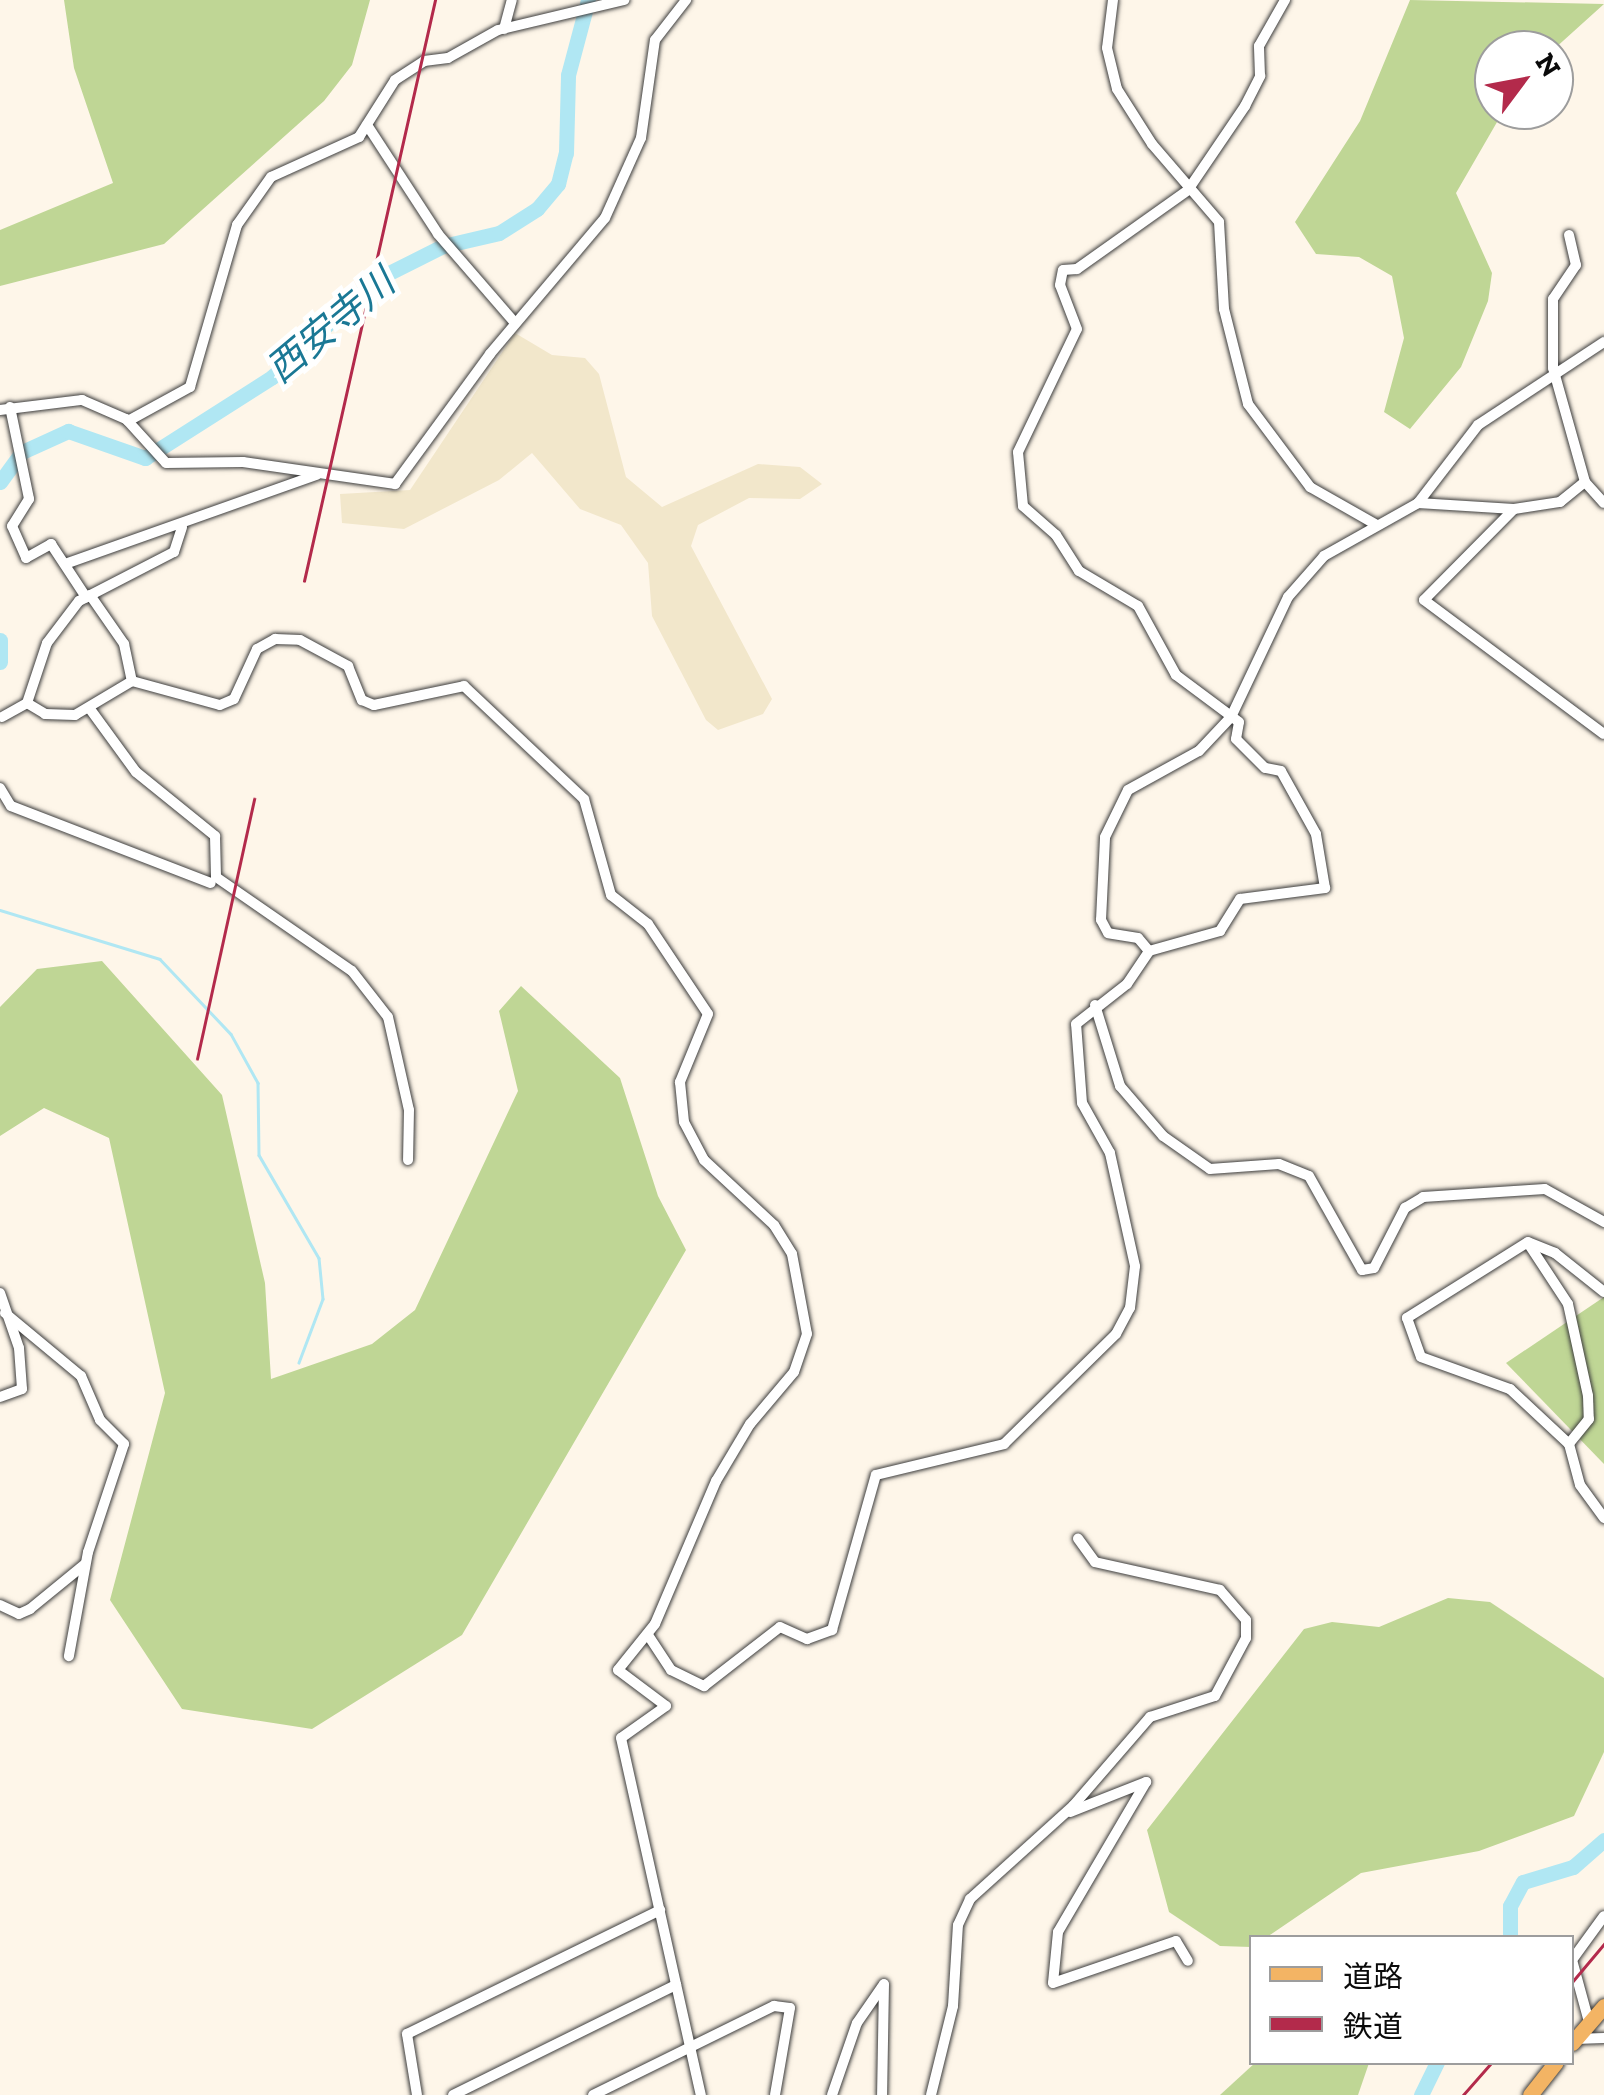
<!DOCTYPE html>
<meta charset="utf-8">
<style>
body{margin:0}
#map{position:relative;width:1604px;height:2095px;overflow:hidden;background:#fef6e9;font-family:"Zilla Slab","Noto Sans JP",serif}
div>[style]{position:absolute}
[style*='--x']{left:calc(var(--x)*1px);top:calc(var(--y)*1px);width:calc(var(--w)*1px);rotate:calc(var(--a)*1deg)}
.farmland>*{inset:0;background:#f2e7cb}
.forest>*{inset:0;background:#bfd695}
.stream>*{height:2.5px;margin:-1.25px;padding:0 1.25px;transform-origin:1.25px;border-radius:1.25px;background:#b0e7f3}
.river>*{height:15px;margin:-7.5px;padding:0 7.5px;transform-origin:7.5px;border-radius:7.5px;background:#b0e7f3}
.roads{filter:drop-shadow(0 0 2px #3d3d3d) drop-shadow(0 0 2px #3d3d3d)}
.street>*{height:10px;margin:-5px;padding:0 5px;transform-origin:5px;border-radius:5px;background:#fff}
.primary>*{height:15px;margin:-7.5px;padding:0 7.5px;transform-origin:7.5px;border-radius:7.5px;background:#f3b464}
.rail>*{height:2.5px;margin:-1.25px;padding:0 1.25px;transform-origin:1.25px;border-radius:1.25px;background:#b32a4b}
span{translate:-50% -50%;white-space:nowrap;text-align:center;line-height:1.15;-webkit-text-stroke:10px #fff;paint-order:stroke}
.water-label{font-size:38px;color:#1a7895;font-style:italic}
.legend{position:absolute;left:1249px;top:1935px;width:325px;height:130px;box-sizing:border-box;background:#fff;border:2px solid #9d9d9d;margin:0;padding:12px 18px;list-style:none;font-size:30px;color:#0a0a0a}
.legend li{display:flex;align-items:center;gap:20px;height:50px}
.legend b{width:50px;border:2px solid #9d9d9d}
.north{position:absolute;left:1474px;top:30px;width:100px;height:100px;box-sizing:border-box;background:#fff;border:2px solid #9d9d9d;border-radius:50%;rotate:58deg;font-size:28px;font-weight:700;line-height:40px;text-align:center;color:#0a0a0a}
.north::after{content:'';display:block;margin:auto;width:35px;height:45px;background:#b32a4b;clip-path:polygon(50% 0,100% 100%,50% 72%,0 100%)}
</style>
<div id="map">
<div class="farmland">
<i style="clip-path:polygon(515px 333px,552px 355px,585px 358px,599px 374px,626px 477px,662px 507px,758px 464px,800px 467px,822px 484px,800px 499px,749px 498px,698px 525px,691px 546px,772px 699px,763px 714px,718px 730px,706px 720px,652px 616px,648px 563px,621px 525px,580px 509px,532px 453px,499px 480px,404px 529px,342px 523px,340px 494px,410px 490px)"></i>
</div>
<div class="forest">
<i style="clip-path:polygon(64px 0,370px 0,352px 65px,324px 101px,164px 244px,0 286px,0 230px,113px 183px,74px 68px)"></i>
<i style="clip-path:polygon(1410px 0,1604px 4px,1553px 50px,1494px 50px,1494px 110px,1504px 110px,1456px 193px,1492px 273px,1488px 301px,1461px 367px,1410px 429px,1384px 412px,1404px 338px,1392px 276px,1359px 257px,1316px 254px,1295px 222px,1360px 121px)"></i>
<i style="clip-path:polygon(102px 961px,222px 1095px,265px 1283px,271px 1379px,372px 1344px,415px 1310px,518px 1091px,499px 1011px,521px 986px,620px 1078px,658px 1196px,686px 1250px,462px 1635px,312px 1729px,182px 1709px,110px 1600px,165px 1393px,109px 1138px,44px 1108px,0 1136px,0 1007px,37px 969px)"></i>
<i style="clip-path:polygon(1604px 1297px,1604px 1464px,1506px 1363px)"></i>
<i style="clip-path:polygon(1448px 1598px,1490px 1602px,1604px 1678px,1604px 1752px,1574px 1816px,1479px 1851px,1361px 1873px,1267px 1937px,1252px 1938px,1251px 1947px,1220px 1946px,1169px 1912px,1147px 1830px,1304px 1629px,1332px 1622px,1379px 1627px)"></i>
<i style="clip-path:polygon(1256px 2062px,1369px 2062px,1369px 2063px,1358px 2095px,1220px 2095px)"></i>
</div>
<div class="stream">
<i style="--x:0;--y:910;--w:167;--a:17"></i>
<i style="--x:160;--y:959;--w:103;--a:46.6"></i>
<i style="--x:231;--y:1034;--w:56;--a:61.1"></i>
<i style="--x:258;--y:1083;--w:72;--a:89.2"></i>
<i style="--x:259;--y:1155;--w:119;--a:59.8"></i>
<i style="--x:319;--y:1258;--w:41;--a:84.4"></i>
<i style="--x:323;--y:1299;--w:68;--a:110.6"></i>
</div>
<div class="river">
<i style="--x:0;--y:482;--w:37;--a:-54"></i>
<i style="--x:22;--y:452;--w:51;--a:-24.5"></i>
<i style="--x:68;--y:431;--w:82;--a:19.3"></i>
<i style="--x:145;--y:458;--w:151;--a:-32.5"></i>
<i style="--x:272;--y:377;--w:139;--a:-43.5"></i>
<i style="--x:373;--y:281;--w:78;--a:-26.6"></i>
<i style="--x:443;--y:246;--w:57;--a:-13.1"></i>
<i style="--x:499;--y:233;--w:45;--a:-32.3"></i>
<i style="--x:537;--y:209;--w:33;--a:-50"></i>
<i style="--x:558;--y:184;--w:32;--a:-76"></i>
<i style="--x:566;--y:153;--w:78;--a:-88.5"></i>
<i style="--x:568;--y:75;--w:78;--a:-75.1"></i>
<i style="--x:0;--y:640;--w:22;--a:90"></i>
<i style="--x:1510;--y:1938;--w:32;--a:-90"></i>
<i style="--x:1510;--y:1906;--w:27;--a:-62"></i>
<i style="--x:1523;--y:1882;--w:52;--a:-16.7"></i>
<i style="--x:1573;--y:1867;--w:41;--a:-41.1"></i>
<i style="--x:1421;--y:2095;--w:37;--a:-64"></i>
</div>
<div class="roads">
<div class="street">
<i style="--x:1113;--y:0;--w:48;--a:97.1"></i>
<i style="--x:1107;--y:48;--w:42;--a:76.3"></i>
<i style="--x:1117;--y:89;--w:65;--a:57.5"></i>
<i style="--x:1152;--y:144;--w:103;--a:49.3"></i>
<i style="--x:1219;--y:222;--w:87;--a:86.7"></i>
<i style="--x:1224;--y:309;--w:98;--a:75.8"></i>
<i style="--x:1248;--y:404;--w:104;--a:53.2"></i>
<i style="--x:1310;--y:487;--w:75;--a:29.6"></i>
<i style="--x:504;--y:29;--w:30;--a:-75"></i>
<i style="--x:367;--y:125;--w:130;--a:56.9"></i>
<i style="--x:438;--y:234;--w:118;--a:49.1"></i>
<i style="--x:1569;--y:235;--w:31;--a:77"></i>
<i style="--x:1576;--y:265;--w:41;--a:124.1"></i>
<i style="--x:1553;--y:299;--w:69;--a:90"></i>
<i style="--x:1553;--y:368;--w:118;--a:74.3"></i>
<i style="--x:1585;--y:482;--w:28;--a:48"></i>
<i style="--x:10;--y:407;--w:94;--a:78.3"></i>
<i style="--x:29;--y:499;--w:32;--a:122"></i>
<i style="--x:12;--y:526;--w:35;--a:66"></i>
<i style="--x:26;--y:558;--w:29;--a:-29"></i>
<i style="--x:51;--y:544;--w:64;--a:56.6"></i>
<i style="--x:0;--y:410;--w:83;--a:-7"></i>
<i style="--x:82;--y:400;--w:48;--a:23.4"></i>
<i style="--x:126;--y:419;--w:59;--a:47.7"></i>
<i style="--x:166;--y:463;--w:77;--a:-0.7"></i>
<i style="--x:243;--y:462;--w:154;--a:8.2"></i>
<i style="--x:395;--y:484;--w:161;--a:-53.8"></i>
<i style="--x:490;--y:354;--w:178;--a:-49.8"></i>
<i style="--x:605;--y:218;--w:88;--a:-65.8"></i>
<i style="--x:641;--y:138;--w:99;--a:-81.9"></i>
<i style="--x:655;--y:40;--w:51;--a:-52.2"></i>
<i style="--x:128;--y:421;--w:71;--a:-28.7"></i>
<i style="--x:190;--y:387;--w:169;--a:-73.8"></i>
<i style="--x:237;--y:225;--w:59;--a:-54.7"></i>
<i style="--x:271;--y:177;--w:97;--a:-24.4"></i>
<i style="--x:359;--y:137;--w:67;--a:-57.7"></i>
<i style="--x:395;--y:80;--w:35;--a:-33"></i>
<i style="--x:424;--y:61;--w:24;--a:-7"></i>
<i style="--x:448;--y:58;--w:57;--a:-29.2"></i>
<i style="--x:498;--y:30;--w:130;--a:-13.4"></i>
<i style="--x:1418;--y:503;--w:96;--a:3.6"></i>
<i style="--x:1514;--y:509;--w:47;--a:-8.7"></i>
<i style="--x:1560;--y:502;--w:32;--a:-39"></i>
<i style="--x:1514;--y:509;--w:128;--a:134.7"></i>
<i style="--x:1424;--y:600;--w:224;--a:36.7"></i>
<i style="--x:65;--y:564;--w:267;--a:-19.5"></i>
<i style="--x:90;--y:595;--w:60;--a:55.2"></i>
<i style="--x:124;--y:644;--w:38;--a:78"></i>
<i style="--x:27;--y:703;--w:21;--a:31"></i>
<i style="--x:45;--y:714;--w:30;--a:2"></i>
<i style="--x:75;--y:715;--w:66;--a:-30.8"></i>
<i style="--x:132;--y:681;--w:91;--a:15.3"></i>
<i style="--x:220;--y:705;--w:15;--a:-23"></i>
<i style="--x:234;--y:699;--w:55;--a:-65.3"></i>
<i style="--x:257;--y:649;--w:21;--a:-29"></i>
<i style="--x:275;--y:639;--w:25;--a:2"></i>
<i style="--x:300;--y:640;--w:55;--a:28.4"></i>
<i style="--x:348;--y:666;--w:37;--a:68"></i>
<i style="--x:362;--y:700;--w:13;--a:23"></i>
<i style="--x:374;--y:705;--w:92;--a:-11.9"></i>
<i style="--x:464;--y:686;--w:165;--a:43.3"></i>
<i style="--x:584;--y:799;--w:100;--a:74.3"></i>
<i style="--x:611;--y:895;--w:47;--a:38.1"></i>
<i style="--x:648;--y:924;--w:108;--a:56.3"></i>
<i style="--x:708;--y:1014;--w:74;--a:112.4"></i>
<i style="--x:680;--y:1082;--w:40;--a:84.3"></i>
<i style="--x:684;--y:1122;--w:43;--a:62.2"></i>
<i style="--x:704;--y:1160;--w:96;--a:42.9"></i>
<i style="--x:774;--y:1225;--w:34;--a:58"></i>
<i style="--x:792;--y:1254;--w:81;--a:79.4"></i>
<i style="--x:807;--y:1334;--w:40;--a:108.9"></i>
<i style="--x:794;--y:1372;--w:68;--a:130.2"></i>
<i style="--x:750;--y:1424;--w:66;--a:120.8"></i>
<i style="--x:716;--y:1481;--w:155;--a:113.1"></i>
<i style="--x:655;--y:1624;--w:59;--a:128.8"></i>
<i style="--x:618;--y:1670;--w:60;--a:36.9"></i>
<i style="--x:666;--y:1706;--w:55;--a:144.6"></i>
<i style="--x:621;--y:1738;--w:366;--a:77.4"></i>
<i style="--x:90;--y:709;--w:78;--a:53.9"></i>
<i style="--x:136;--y:772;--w:102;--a:39"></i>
<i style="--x:215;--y:836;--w:41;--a:88.6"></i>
<i style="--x:216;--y:877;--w:165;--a:34.7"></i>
<i style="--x:352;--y:971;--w:58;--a:52"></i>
<i style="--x:388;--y:1017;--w:95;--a:77.3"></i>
<i style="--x:409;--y:1110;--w:50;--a:91.1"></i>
<i style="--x:2;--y:717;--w:29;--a:-29"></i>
<i style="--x:27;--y:703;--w:63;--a:-71.6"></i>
<i style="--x:47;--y:643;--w:53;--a:-52.7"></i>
<i style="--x:79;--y:601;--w:107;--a:-27.3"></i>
<i style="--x:174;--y:552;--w:26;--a:-72"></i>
<i style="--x:0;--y:788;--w:21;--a:59"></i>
<i style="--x:11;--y:806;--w:214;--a:21.1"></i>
<i style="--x:1149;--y:951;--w:74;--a:-15.7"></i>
<i style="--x:1220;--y:931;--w:38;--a:-58"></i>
<i style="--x:1240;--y:899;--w:86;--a:-7.4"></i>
<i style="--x:1325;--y:888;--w:55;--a:-99.5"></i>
<i style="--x:1316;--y:834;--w:72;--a:-119.1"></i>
<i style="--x:1281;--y:771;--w:16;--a:-169"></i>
<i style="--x:1265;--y:768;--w:41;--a:-135"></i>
<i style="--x:1236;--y:739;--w:17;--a:-80"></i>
<i style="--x:1239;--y:722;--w:79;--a:-143.3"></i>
<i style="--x:1176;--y:675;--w:79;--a:-118.8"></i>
<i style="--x:1138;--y:606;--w:69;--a:-149.3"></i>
<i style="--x:1079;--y:571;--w:43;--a:-122.6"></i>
<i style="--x:1056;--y:535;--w:44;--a:-138.7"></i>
<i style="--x:1023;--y:506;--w:54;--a:-95.3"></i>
<i style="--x:1018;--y:452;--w:136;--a:-64.4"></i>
<i style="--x:1077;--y:329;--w:47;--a:-111.1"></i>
<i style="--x:1060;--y:285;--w:15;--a:-79"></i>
<i style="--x:1063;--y:270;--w:14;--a:-4"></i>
<i style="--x:1077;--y:269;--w:136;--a:-35.4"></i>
<i style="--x:1188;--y:190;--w:102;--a:-55.8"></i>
<i style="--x:1245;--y:106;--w:34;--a:-63"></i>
<i style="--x:1260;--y:76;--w:30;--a:-92"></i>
<i style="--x:1259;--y:46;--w:53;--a:-60.5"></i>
<i style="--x:1149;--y:951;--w:17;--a:-130"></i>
<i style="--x:1138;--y:938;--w:30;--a:-171"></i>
<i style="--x:1108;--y:933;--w:15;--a:-118"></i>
<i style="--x:1101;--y:920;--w:83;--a:-87.2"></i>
<i style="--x:1105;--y:837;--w:52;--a:-63.9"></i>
<i style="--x:1128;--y:790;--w:81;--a:-28.8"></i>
<i style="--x:1199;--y:751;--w:47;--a:-46.7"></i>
<i style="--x:1231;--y:717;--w:133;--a:-64.6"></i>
<i style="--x:1288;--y:597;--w:55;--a:-48.7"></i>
<i style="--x:1324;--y:556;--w:108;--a:-29.4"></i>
<i style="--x:1418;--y:503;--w:98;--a:-52.4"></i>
<i style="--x:1478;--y:425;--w:151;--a:-33.4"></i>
<i style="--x:1095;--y:1005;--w:85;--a:72.8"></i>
<i style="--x:1120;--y:1086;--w:66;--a:49.3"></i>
<i style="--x:1163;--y:1136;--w:57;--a:35.1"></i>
<i style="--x:1210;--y:1169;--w:69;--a:-4.1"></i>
<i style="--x:1279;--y:1164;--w:32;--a:22"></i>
<i style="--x:1309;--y:1176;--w:108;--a:60.6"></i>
<i style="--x:1362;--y:1270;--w:12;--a:-9"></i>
<i style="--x:1374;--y:1268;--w:68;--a:-62.7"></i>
<i style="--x:1405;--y:1208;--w:21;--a:-31"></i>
<i style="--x:1423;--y:1197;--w:122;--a:-3.8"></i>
<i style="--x:1545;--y:1189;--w:68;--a:29.2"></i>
<i style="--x:1528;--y:1243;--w:73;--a:56.7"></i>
<i style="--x:1568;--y:1304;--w:94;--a:77.7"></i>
<i style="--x:1588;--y:1396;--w:23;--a:88"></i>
<i style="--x:1589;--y:1419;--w:32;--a:129"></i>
<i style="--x:1604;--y:1292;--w:63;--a:-141.5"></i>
<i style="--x:1555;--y:1253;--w:29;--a:-158"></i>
<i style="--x:1528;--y:1242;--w:143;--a:147.9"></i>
<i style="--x:1407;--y:1318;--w:41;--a:70.3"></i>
<i style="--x:1421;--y:1357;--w:95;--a:19.8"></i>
<i style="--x:1510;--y:1389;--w:81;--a:43"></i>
<i style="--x:1569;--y:1444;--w:42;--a:75"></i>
<i style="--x:1580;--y:1485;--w:41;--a:54"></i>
<i style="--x:0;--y:1293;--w:58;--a:70.9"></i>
<i style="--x:19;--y:1348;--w:41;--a:85.8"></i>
<i style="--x:22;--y:1389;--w:23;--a:160"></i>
<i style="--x:5;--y:1313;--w:99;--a:39.7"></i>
<i style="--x:81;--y:1376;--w:48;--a:66.6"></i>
<i style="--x:100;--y:1420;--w:34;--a:45"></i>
<i style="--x:124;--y:1444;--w:114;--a:108.4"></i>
<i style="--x:88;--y:1552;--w:106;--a:100.4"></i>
<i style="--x:0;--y:1605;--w:21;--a:25"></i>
<i style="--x:19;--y:1614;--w:12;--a:-24"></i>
<i style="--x:30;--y:1609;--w:71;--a:-39.3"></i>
<i style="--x:648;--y:1635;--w:42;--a:56.7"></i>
<i style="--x:671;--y:1670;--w:37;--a:26"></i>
<i style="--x:704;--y:1686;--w:96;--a:-37.8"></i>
<i style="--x:780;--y:1627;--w:30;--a:24"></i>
<i style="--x:807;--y:1639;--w:27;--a:-20"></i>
<i style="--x:832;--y:1630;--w:161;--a:-74.2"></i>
<i style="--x:876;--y:1475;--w:132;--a:-13.6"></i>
<i style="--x:1004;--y:1444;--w:157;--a:-44.5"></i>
<i style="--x:1116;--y:1334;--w:30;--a:-62"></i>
<i style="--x:1130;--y:1308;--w:42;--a:-83.2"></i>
<i style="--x:1135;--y:1266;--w:116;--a:-102.5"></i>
<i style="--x:1110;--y:1153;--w:57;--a:-119.2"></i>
<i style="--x:1082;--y:1103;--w:79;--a:-94.3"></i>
<i style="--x:1076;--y:1024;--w:65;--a:-38.1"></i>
<i style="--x:1127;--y:984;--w:40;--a:-56"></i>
<i style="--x:1070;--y:1812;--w:82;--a:-21.5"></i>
<i style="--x:1146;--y:1782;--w:174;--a:120.4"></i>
<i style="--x:1058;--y:1932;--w:51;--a:95.6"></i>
<i style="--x:1053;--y:1983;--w:130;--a:-18.9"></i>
<i style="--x:1176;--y:1941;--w:23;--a:59"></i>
<i style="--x:1589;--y:2022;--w:64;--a:-105.3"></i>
<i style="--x:1572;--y:1960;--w:54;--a:-54"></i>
<i style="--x:1575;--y:2039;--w:29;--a:-2"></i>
<i style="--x:417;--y:2095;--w:62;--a:-99.3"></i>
<i style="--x:407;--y:2034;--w:282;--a:-26.1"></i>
<i style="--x:453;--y:2095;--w:249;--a:-26.3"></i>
<i style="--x:593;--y:2095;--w:202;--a:-26.2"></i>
<i style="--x:774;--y:2006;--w:16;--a:7"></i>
<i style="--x:790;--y:2008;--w:88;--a:99.8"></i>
<i style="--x:832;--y:2095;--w:76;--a:-70.9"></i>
<i style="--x:857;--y:2023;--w:47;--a:-55.3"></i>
<i style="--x:884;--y:1984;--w:111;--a:91"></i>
<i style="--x:931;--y:2095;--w:92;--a:-76.1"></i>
<i style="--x:953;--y:2006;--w:81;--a:-86.5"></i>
<i style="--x:958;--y:1925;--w:29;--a:-65"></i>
<i style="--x:970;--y:1899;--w:139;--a:-42.1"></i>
<i style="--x:1073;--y:1806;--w:118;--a:-49.1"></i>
<i style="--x:1150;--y:1717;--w:68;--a:-17.9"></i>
<i style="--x:1215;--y:1696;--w:66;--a:-61.9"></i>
<i style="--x:1246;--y:1638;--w:18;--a:-90"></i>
<i style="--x:1246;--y:1620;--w:40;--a:-131"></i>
<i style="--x:1220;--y:1590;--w:128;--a:-167.4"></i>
<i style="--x:1095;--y:1562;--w:29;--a:-126"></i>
</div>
<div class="primary">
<i style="--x:1572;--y:2043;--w:49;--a:-49.1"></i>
<i style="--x:1530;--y:2095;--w:42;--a:-51.8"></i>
</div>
</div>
<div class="rail">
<i style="--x:304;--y:581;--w:596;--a:-77.29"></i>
<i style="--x:197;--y:1059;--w:266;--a:-77.6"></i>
<i style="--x:1572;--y:1982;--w:50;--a:-49.9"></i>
<i style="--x:1463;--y:2095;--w:44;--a:-48.7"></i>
</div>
<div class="water-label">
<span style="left:331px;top:326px;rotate:-40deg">西安寺川</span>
</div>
<ul class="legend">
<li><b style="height:12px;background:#f3b464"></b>道路</li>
<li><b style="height:12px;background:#b32a4b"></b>鉄道</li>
</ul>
<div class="north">N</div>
</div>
